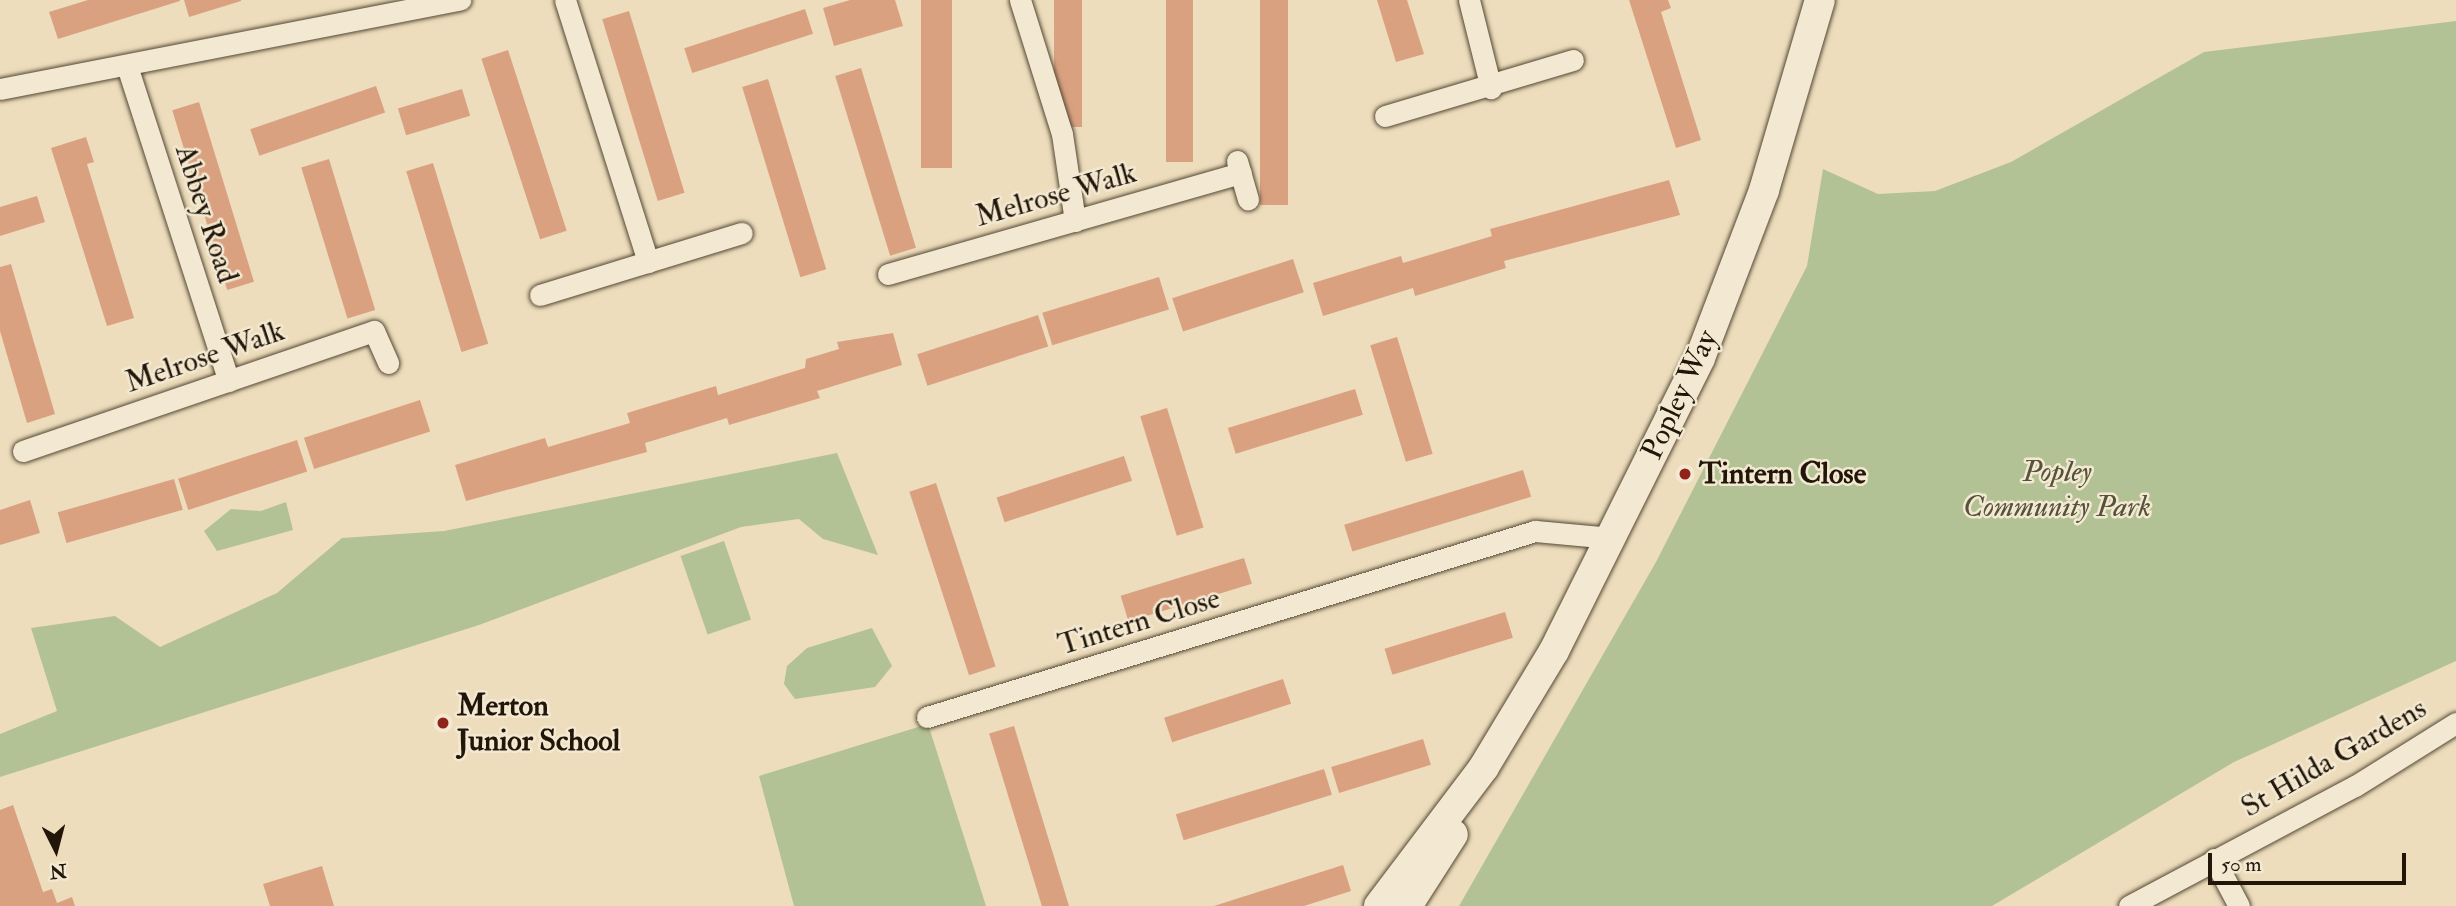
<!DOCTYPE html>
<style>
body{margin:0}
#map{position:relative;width:2456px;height:906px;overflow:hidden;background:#edddbc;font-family:"IM FELL Double Pica",serif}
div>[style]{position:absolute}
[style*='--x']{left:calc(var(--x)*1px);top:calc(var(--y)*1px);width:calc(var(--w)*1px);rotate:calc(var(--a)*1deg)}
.green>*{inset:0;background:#b3c295;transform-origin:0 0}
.building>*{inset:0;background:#daa181;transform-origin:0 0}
.roads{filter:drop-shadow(0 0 2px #544834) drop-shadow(0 0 2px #544834)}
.street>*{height:21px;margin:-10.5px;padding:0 10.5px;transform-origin:10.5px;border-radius:10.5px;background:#f3e9d3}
.secondary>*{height:30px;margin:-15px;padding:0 15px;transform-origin:15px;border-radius:15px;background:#f3e9d3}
.dots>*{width:19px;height:19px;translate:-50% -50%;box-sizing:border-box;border:4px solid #f3e9d3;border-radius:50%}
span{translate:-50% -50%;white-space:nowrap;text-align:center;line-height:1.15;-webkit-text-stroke:5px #f3e9d3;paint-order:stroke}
.street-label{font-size:30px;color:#211607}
.park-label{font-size:30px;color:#545239;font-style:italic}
.poi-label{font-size:30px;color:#211607;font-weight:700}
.left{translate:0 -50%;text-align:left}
.north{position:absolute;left:21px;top:815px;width:70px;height:70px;-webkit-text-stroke:5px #f3e9d3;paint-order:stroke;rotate:174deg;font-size:19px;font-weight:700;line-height:28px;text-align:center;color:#211607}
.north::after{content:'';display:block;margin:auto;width:24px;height:32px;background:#211607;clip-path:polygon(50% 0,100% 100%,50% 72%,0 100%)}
.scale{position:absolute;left:2208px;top:853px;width:198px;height:32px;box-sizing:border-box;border:4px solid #211607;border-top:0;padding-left:9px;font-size:21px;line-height:24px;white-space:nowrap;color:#211607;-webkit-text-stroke:5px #f3e9d3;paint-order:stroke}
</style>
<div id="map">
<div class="green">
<i style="clip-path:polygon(2456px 21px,2456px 661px,2234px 762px,1992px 906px,1459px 906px,1656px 562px,1807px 266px,1823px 169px,1878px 194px,1935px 191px,2011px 162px,2204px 52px)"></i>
<i style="clip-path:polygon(837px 453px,878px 555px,823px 539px,799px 519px,741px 527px,479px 625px,0 777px,0 734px,57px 711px,31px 628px,115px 616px,160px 647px,277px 593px,342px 538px,444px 531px)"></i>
<i style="clip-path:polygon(286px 502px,293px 530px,217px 551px,204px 531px,231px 509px,261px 511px)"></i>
<i style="left:724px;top:541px;width:83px;height:46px;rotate:71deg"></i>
<i style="clip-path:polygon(872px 628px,892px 666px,875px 687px,795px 699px,784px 684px,787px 666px,807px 648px)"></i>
<i style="clip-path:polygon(928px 724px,986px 906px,794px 906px,759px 776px)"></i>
</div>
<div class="building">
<i style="clip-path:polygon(88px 0,180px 0,180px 1px,58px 39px,49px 12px)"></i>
<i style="clip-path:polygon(184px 0,241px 0,241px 1px,189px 17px)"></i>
<i style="clip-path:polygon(850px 0,895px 0,903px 26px,834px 46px,823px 8px)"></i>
<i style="left:921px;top:0;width:31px;height:168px"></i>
<i style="left:1054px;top:0;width:28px;height:127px"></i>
<i style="left:1166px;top:0;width:27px;height:162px"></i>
<i style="left:1260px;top:0;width:28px;height:205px"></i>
<i style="clip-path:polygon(1377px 0,1407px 0,1424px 54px,1396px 62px)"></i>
<i style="clip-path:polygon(1629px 0,1668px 0,1671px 8px,1661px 12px,1701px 140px,1676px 148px)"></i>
<i style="left:805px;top:9px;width:26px;height:127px;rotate:72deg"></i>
<i style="left:629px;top:11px;width:190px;height:28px;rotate:73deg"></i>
<i style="left:508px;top:50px;width:190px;height:28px;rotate:72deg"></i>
<i style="left:861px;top:68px;width:188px;height:27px;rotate:73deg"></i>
<i style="left:768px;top:79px;width:199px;height:27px;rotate:73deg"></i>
<i style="left:376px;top:86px;width:28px;height:133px;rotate:71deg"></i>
<i style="left:462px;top:89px;width:28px;height:67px;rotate:73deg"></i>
<i style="left:199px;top:102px;width:188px;height:28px;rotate:73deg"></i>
<i style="clip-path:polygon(86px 137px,94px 162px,87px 164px,134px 318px,107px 326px,51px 148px)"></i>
<i style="left:329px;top:159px;width:158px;height:29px;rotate:73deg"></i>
<i style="left:433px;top:163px;width:189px;height:28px;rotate:73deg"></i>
<i style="clip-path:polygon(1669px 180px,1680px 215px,1504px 261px,1506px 268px,1415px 296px,1413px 288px,1323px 316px,1313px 283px,1401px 256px,1403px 263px,1492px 236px,1490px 229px)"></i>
<i style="clip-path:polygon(37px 196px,45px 222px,0 236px,0 207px)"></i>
<i style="left:1293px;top:259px;width:35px;height:127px;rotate:72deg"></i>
<i style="clip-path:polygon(11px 264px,55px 414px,27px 423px,0 331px,0 267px)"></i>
<i style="left:1159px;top:277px;width:34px;height:122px;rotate:73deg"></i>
<i style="left:1038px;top:315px;width:33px;height:127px;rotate:72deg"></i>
<i style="clip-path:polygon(893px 333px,902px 365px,817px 391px,820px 398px,729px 425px,727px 418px,645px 443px,647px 452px,466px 501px,455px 465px,545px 438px,548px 447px,630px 423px,627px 413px,716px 386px,718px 395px,805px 368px,806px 359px,839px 349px,837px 342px)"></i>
<i style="left:1397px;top:337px;width:122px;height:28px;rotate:73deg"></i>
<i style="left:1355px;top:389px;width:27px;height:133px;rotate:73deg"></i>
<i style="left:420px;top:400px;width:33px;height:122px;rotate:72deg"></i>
<i style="left:1167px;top:408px;width:125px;height:28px;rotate:73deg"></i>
<i style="left:297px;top:440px;width:33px;height:125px;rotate:72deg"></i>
<i style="left:1124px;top:456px;width:26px;height:134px;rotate:72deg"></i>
<i style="left:1523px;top:470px;width:28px;height:187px;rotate:73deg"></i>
<i style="left:174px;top:479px;width:32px;height:121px;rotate:74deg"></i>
<i style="left:936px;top:483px;width:193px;height:28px;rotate:72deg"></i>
<i style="clip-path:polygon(30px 500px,40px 533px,0 545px,0 510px)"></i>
<i style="left:1244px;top:558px;width:27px;height:129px;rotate:73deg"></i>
<i style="left:1505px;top:612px;width:27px;height:126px;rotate:73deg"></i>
<i style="left:1283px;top:679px;width:26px;height:125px;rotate:72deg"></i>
<i style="left:1014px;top:726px;width:188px;height:26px;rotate:73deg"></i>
<i style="left:1423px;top:739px;width:27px;height:96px;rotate:73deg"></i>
<i style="left:1324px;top:769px;width:27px;height:155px;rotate:73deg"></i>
<i style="clip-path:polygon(13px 805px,43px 892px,52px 889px,57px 903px,72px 897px,75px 906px,0 906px,0 810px)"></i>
<i style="clip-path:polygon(1343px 865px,1351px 891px,1304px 906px,1214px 906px)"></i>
<i style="clip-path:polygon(322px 866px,334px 906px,270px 906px,263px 884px)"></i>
</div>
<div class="roads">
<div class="street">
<i style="--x:565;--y:0;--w:275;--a:72.4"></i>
<i style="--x:1020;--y:0;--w:140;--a:72.6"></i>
<i style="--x:1062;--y:134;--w:88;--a:81.5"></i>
<i style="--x:1469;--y:0;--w:91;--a:76"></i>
<i style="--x:127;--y:66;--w:331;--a:72.1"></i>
<i style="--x:0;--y:89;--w:469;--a:-11"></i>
<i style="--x:1385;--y:116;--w:196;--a:-16.6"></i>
<i style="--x:1237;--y:161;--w:40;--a:74"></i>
<i style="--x:888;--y:274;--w:367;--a:-16"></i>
<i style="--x:540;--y:295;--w:211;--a:-17.1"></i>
<i style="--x:23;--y:451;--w:371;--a:-18.9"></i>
<i style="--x:374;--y:331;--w:35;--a:66"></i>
<i style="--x:927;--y:717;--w:636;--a:-17.01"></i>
<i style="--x:1535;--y:531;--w:77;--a:5.2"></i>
<i style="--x:2214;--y:859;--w:53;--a:62"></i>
<i style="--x:2129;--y:906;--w:256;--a:-28"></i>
<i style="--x:2355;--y:786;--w:119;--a:-32"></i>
</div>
<div class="secondary">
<i style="--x:1379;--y:906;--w:174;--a:-52.9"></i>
<i style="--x:1484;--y:767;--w:135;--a:-58.9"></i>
<i style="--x:1554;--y:651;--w:327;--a:-63.5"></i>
<i style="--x:1700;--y:358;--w:180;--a:-69.1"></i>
<i style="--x:1764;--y:190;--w:198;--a:-73.6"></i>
<i style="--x:1407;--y:906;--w:85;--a:-57.4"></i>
</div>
</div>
<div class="dots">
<i style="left:1685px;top:474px;background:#8f2418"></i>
<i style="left:443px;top:723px;background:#8f2418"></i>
</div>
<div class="street-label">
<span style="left:1056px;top:195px;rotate:-16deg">Melrose Walk</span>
<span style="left:206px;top:214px;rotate:72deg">Abbey Road</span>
<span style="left:205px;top:357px;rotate:-19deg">Melrose Walk</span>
<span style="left:1680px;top:395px;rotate:-65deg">Popley Way</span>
<span style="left:1139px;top:622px;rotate:-17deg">Tintern Close</span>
<span style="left:2334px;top:758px;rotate:-30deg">St Hilda Gardens</span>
</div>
<div class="park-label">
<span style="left:2057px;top:489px">Popley<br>Community Park</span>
</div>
<div class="poi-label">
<span class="left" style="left:1699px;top:474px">Tintern Close</span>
<span class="left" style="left:457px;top:723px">Merton<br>Junior School</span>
</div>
<div class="north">N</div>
<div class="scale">50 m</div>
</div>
